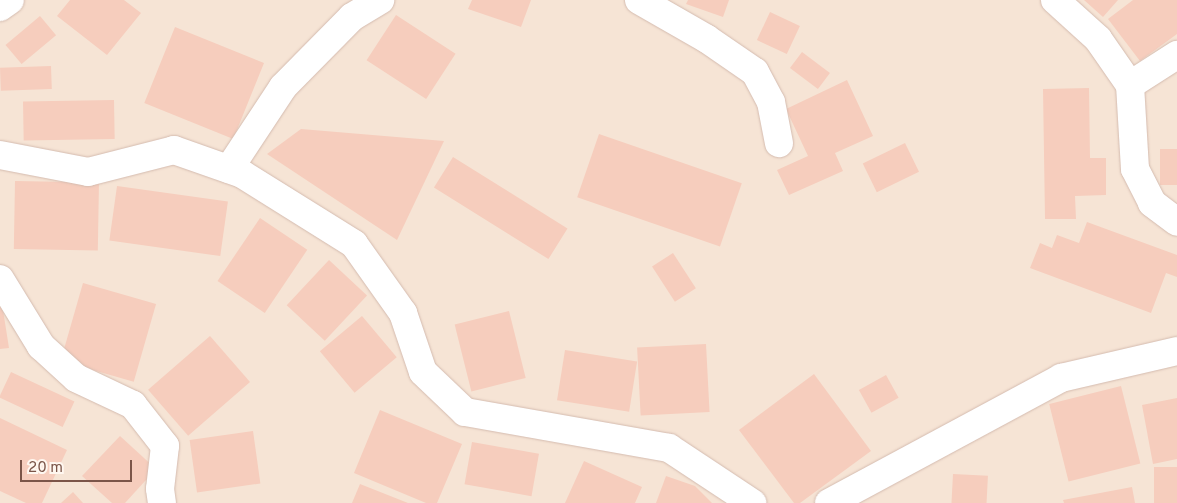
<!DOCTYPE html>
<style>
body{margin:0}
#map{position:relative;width:1177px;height:503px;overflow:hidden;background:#fef3e8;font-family:Overpass,sans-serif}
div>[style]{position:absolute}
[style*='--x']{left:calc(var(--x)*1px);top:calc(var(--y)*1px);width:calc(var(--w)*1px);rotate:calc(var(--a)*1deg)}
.residential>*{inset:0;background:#f6e4d5;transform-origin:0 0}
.building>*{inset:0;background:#f6cdbd;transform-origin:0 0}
.roads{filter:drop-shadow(0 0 1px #d4bbaf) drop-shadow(0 0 1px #d4bbaf)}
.minor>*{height:28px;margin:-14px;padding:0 14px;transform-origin:14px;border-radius:14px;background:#fff}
span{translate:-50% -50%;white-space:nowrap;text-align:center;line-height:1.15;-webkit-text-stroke:4px #fff7f0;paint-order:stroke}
.scale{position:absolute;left:20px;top:460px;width:112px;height:22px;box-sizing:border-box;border:2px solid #7b5549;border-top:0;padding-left:6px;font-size:15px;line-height:18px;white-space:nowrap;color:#7b5549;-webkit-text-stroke:4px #fff7f0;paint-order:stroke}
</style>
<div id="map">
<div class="residential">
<i style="left:0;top:0;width:1177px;height:503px"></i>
</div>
<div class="building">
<i style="clip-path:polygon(70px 0,124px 0,141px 13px,107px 55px,57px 16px)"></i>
<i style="clip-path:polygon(472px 0,531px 0,521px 27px,468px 9px)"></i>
<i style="clip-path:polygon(688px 0,729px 0,723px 17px,686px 4px)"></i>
<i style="clip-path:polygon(1084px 0,1118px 0,1103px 17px)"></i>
<i style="clip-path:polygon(1133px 0,1177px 0,1177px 34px,1140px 61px,1108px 19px)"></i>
<i style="left:770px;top:12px;width:33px;height:31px;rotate:25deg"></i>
<i style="left:396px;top:15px;width:71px;height:54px;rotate:33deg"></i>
<i style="left:40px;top:16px;width:25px;height:45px;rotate:50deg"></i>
<i style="left:175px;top:27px;width:96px;height:82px;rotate:22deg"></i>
<i style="left:802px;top:52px;width:35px;height:20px;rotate:37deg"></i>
<i style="left:51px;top:66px;width:23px;height:51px;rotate:88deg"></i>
<i style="clip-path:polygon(847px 80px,873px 136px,835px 153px,843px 171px,789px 195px,777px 170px,808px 156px,786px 109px)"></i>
<i style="clip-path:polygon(1089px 88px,1090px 158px,1106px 158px,1106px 195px,1075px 196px,1076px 219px,1045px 219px,1043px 89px)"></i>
<i style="left:114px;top:100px;width:39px;height:91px;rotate:89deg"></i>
<i style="clip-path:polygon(301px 129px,444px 141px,397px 240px,267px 154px)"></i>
<i style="left:599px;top:134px;width:151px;height:67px;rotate:19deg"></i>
<i style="left:905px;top:143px;width:32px;height:47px;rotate:64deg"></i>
<i style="left:1160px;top:149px;width:17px;height:36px"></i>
<i style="left:453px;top:157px;width:135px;height:36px;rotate:32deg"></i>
<i style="left:15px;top:181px;width:84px;height:68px;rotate:1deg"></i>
<i style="left:117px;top:186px;width:112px;height:55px;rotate:8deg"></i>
<i style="left:260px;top:218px;width:57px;height:76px;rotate:34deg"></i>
<i style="clip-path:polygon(1087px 222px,1177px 255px,1177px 277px,1166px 273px,1151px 313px,1030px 268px,1040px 243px,1052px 248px,1057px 235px,1079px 243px)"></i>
<i style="left:673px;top:253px;width:42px;height:25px;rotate:57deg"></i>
<i style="left:329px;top:260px;width:52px;height:62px;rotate:43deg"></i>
<i style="left:83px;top:283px;width:76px;height:81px;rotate:16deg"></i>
<i style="clip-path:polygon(0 291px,9px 348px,0 349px)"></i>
<i style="left:509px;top:311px;width:69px;height:56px;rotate:76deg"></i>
<i style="left:362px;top:316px;width:54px;height:55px;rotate:50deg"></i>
<i style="left:210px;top:336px;width:61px;height:82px;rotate:49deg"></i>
<i style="left:706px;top:344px;width:68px;height:69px;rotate:87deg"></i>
<i style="left:565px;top:350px;width:73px;height:51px;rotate:9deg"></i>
<i style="left:11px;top:372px;width:70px;height:28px;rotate:25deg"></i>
<i style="clip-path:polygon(814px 374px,871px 451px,800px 503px,794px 503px,739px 430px)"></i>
<i style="left:886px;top:375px;width:26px;height:31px;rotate:61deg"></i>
<i style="left:1121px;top:386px;width:80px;height:74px;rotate:76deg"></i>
<i style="clip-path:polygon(1177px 398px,1177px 459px,1153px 464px,1142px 405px)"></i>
<i style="clip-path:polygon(380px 410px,462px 444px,437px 503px,426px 503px,354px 473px)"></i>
<i style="clip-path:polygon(0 418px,67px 450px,42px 503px,26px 503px,0 491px)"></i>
<i style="left:253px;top:431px;width:53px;height:64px;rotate:82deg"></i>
<i style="clip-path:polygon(120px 436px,156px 469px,125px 503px,112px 503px,82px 476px)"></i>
<i style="left:472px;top:442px;width:68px;height:43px;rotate:10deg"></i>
<i style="clip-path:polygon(584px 461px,642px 487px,635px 503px,565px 503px)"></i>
<i style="left:1177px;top:467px;width:36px;height:23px;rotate:90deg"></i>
<i style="left:953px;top:474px;width:35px;height:29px;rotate:3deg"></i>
<i style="clip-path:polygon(666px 476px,695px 486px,712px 503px,656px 503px)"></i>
<i style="clip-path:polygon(360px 484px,408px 503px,352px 503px)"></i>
<i style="clip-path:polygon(1132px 487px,1135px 503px,1064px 503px,1063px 500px)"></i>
<i style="clip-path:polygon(73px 492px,83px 503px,61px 503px)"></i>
</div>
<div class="roads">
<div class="minor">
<i style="--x:639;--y:0;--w:78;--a:29.8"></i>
<i style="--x:707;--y:39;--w:58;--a:34.5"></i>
<i style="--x:755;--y:72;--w:34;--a:62"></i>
<i style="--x:771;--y:102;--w:42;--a:79"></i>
<i style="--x:1055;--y:0;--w:58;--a:42.2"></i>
<i style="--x:1098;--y:39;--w:56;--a:55.2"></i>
<i style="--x:1130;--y:85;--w:84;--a:86.6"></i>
<i style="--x:1135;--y:169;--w:38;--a:63"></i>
<i style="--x:1152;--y:203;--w:31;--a:37"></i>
<i style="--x:0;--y:7;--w:12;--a:-35"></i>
<i style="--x:1130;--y:85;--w:56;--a:-32.6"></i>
<i style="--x:0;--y:155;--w:90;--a:10.9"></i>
<i style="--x:88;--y:172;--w:89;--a:-14.3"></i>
<i style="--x:174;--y:150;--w:72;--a:19.4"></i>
<i style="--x:242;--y:174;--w:132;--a:32"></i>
<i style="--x:354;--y:244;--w:85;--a:54.6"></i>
<i style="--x:403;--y:313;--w:62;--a:71.3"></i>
<i style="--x:423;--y:372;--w:58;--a:43.6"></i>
<i style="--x:465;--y:412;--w:207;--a:10"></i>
<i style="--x:669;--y:448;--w:100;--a:33.5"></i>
<i style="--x:229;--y:169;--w:98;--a:-56.6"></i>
<i style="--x:283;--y:87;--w:98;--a:-45.4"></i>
<i style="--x:352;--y:17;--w:33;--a:-31"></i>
<i style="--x:0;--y:279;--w:79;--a:58.5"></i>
<i style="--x:41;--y:346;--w:47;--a:42.4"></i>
<i style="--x:76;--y:378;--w:63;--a:25.3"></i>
<i style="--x:133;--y:405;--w:52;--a:52"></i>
<i style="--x:165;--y:446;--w:43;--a:96.6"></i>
<i style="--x:160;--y:489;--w:14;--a:82"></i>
<i style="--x:829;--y:503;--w:264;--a:-28.3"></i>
<i style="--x:1061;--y:378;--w:119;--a:-13.1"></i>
</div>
</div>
<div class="scale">20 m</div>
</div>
